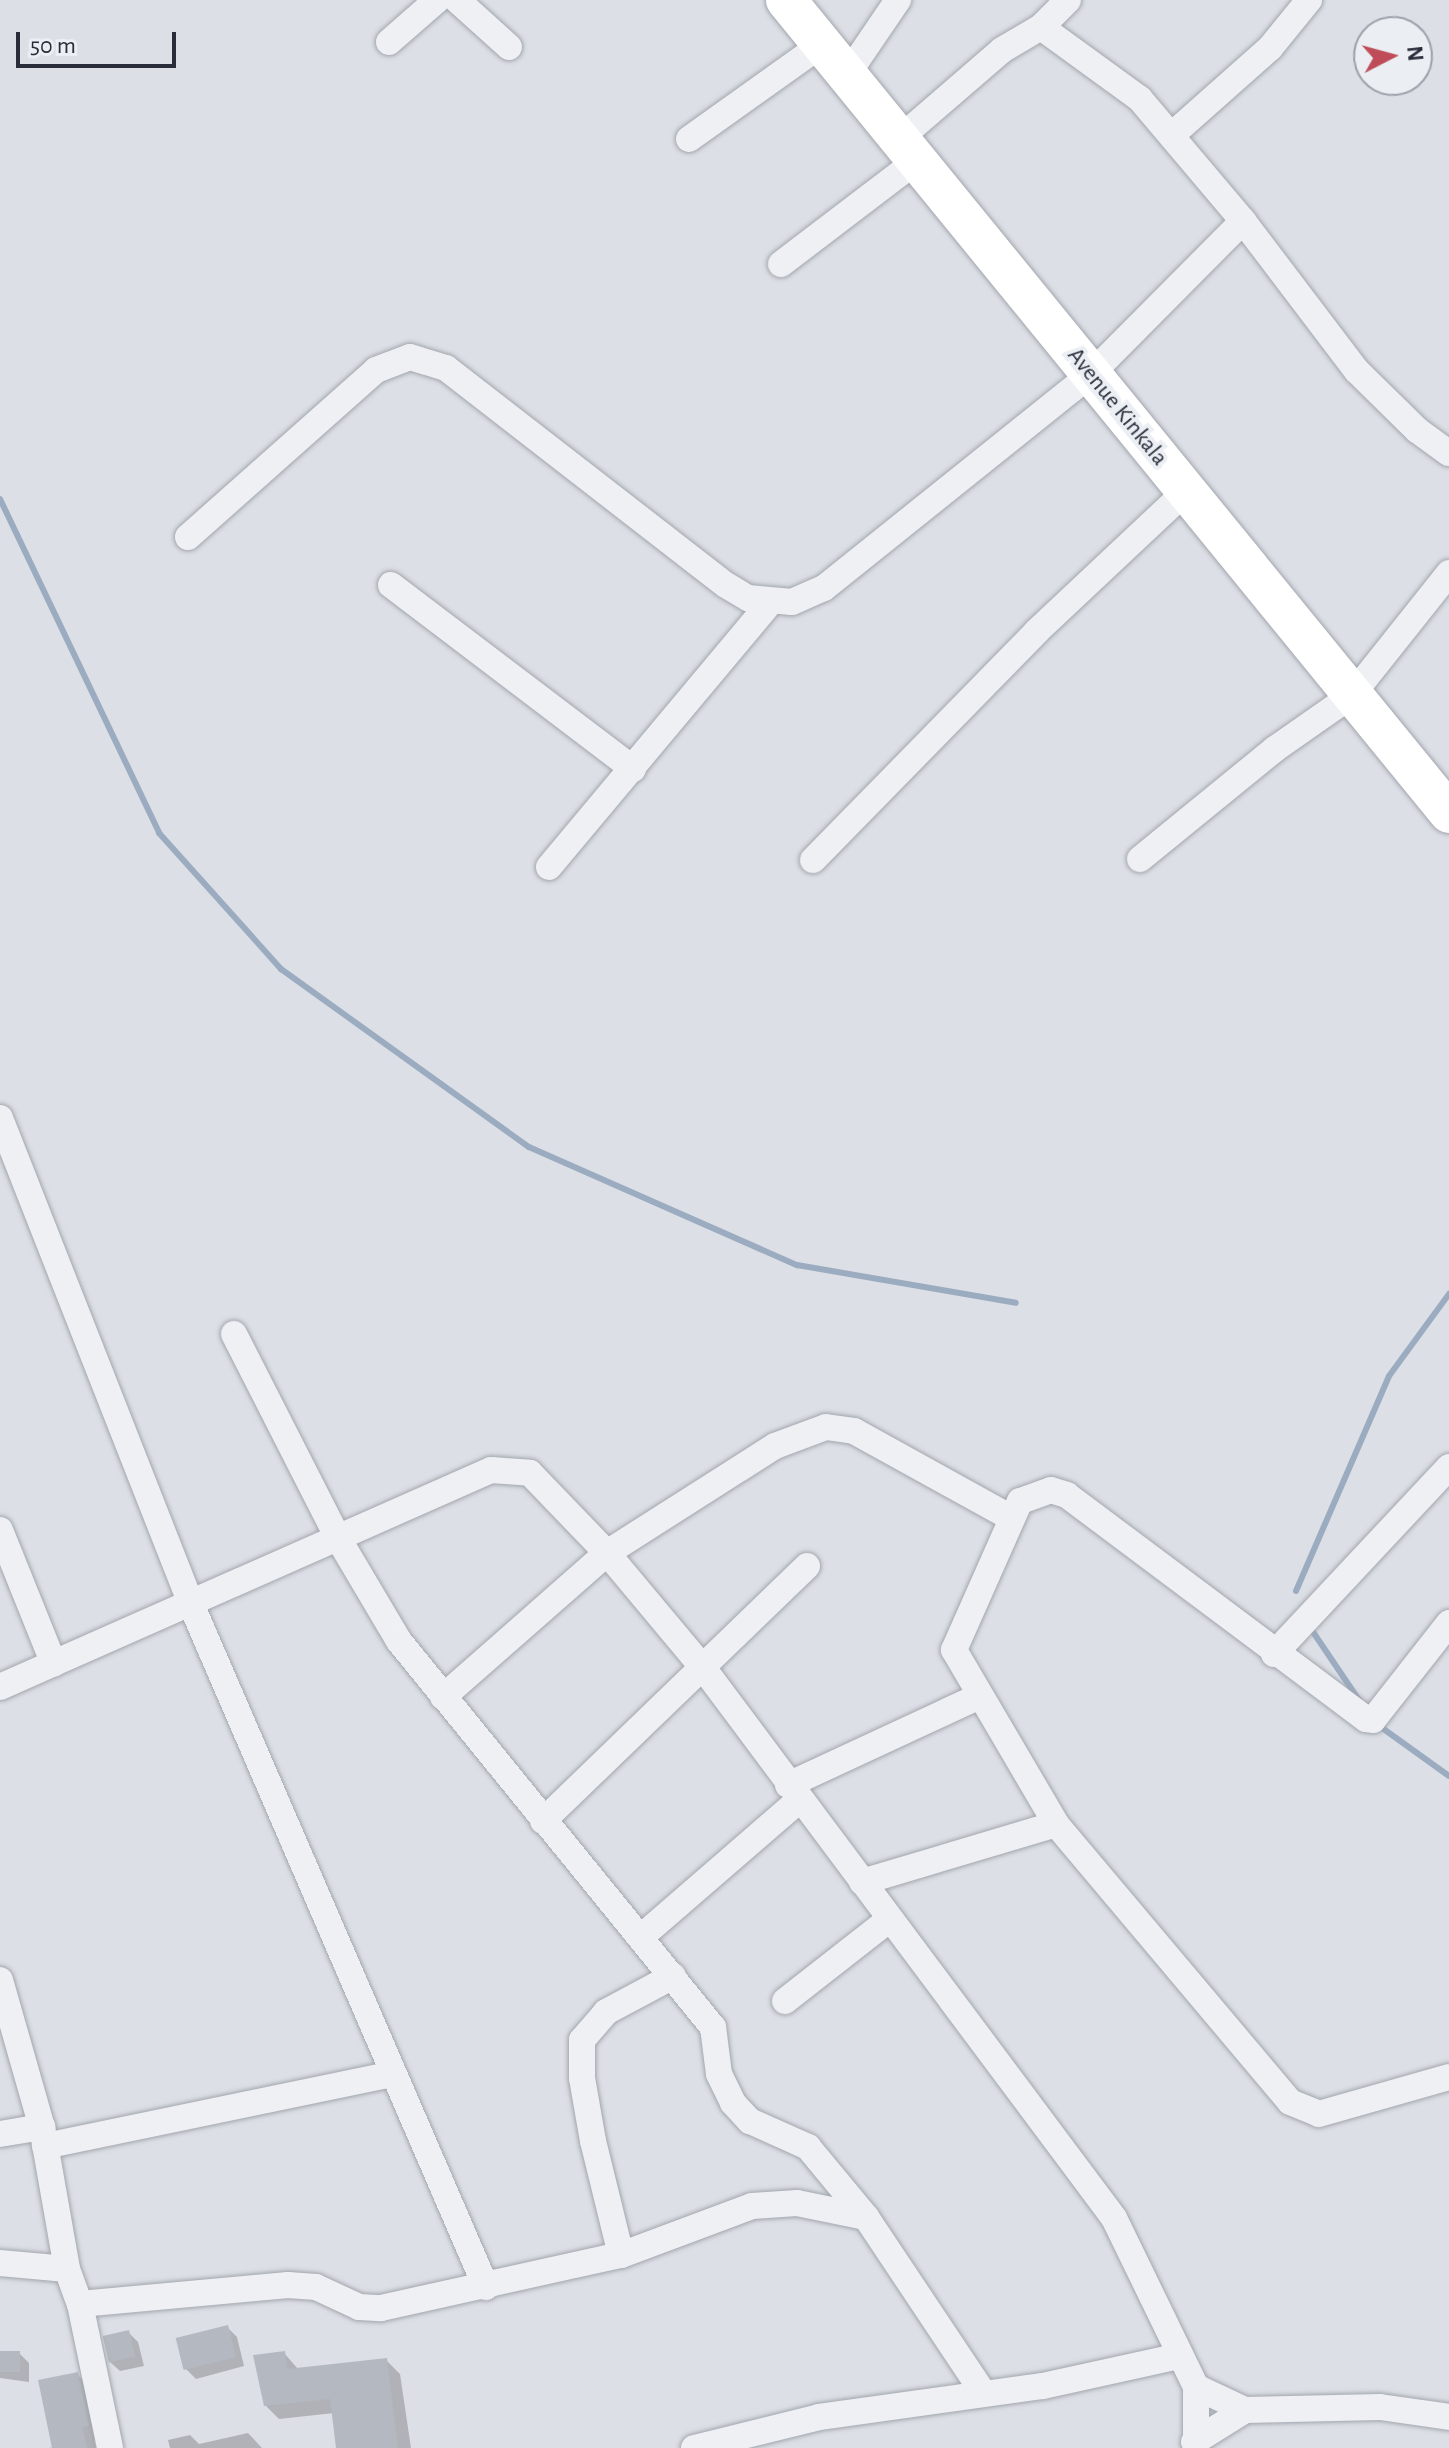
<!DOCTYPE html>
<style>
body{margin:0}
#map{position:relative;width:1449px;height:2448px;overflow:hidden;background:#dcdfe5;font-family:"Alegreya Sans",sans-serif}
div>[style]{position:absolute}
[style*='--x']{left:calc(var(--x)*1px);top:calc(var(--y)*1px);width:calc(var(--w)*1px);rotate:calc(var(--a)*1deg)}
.shadow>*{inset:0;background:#0003}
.stream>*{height:6px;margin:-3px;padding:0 3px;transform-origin:3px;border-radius:3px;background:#9bacc1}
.building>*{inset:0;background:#b4b9c1;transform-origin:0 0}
.roads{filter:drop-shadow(0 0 2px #a2a6ae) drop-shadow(0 0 2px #a2a6ae)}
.minor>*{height:26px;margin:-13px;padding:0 13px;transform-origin:13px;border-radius:13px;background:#eff0f4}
.primary>*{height:40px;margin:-20px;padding:0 20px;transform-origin:20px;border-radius:20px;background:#fff}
span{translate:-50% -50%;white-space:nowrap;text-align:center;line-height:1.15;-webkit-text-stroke:8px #ebeef3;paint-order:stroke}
.street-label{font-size:24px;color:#282d39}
.north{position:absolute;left:1353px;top:16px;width:80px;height:80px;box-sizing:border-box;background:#ebeef3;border:2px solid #9da1a9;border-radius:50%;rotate:84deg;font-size:22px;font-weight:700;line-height:32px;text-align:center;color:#282d39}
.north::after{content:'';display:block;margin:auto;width:28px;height:36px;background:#be4d59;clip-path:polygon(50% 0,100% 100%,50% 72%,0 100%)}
.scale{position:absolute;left:16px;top:32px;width:160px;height:36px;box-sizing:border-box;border:4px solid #282d39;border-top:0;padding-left:10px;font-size:24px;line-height:28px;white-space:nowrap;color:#282d39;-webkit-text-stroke:6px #ebeef3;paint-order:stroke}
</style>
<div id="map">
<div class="shadow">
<i style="clip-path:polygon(227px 2327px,237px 2337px,244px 2366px,196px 2379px,186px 2369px)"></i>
<i style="clip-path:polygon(128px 2332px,138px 2342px,144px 2366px,120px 2371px,110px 2362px)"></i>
<i style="clip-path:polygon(0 2353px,19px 2353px,29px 2363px,29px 2382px,0 2378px)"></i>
<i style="clip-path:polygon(284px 2353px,298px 2369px,386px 2360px,400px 2374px,411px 2448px,337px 2448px,334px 2413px,279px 2419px,266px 2406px)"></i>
<i style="clip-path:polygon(77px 2374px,90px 2387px,101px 2439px,94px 2440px,96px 2448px,49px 2448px,54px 2447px)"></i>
<i style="clip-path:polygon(248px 2433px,262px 2448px,170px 2448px,168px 2440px,190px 2435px,199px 2444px)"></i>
</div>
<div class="stream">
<i style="--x:0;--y:499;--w:370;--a:64.5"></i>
<i style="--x:159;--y:833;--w:183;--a:48.1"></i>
<i style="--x:281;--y:969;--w:305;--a:35.7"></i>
<i style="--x:529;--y:1147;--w:293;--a:23.8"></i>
<i style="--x:797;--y:1265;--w:222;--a:9.8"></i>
<i style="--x:1296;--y:1591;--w:234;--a:-66.6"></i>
<i style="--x:1389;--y:1376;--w:102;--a:-53.8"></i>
<i style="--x:1309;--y:1626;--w:89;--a:56"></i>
<i style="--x:1378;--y:1725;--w:87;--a:35.7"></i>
</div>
<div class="building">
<i style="left:228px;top:2325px;width:33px;height:54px;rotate:76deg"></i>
<i style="left:129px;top:2330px;width:27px;height:27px;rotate:77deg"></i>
<i style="left:0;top:2351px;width:20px;height:21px"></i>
<i style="clip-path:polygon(285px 2351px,287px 2369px,387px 2358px,398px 2448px,336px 2448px,330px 2399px,264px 2406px,253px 2355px)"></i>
<i style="clip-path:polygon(78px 2372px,89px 2426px,82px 2427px,87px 2448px,52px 2448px,38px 2380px)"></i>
</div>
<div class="roads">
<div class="minor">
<i style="--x:457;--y:0;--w:70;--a:42.1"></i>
<i style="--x:1041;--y:27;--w:38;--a:-45"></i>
<i style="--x:389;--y:42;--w:64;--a:-41.2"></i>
<i style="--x:847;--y:75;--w:91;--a:-55.8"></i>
<i style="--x:1173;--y:134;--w:130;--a:-41.6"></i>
<i style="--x:1270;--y:48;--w:62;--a:-50.9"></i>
<i style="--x:689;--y:139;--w:163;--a:-35.5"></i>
<i style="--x:899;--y:139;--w:136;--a:-40.8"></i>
<i style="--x:1002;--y:50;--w:45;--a:-30.5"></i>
<i style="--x:1041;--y:27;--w:122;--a:36"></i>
<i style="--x:1140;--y:99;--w:160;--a:49.8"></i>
<i style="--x:1243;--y:221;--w:188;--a:52.8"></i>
<i style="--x:1357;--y:371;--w:84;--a:44.5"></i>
<i style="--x:1417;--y:430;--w:39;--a:36"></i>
<i style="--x:781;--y:264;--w:170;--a:-37.3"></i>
<i style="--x:188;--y:537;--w:251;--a:-41.6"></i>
<i style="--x:376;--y:370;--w:36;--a:-21"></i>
<i style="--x:410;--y:357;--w:38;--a:17"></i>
<i style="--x:446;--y:368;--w:354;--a:37.8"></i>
<i style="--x:726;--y:585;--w:26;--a:31"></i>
<i style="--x:748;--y:598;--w:44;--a:5.2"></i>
<i style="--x:792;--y:602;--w:35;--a:-24"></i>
<i style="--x:824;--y:588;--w:341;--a:-38.7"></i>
<i style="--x:1090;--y:375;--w:217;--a:-45.2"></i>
<i style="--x:391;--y:585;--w:304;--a:37.2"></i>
<i style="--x:1140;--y:859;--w:174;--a:-39.2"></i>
<i style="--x:1275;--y:749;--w:94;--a:-35"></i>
<i style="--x:1352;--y:695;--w:156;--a:-51.5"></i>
<i style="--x:813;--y:860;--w:319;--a:-45.6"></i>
<i style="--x:1036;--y:632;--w:206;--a:-43.2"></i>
<i style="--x:549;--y:867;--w:344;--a:-50.1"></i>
<i style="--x:0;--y:1118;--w:522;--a:68.54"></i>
<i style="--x:191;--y:1604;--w:744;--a:66.64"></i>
<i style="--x:234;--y:1334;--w:229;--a:63"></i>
<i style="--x:338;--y:1538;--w:120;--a:59.4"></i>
<i style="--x:399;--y:1641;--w:498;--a:50.9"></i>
<i style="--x:713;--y:2027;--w:47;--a:82.7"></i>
<i style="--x:719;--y:2074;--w:32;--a:64"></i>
<i style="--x:733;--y:2103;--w:25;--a:47"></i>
<i style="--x:750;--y:2121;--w:64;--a:24.1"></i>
<i style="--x:808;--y:2147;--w:91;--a:50.4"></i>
<i style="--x:866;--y:2217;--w:209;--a:56.3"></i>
<i style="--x:0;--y:1530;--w:144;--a:68.1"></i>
<i style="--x:1449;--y:1623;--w:123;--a:128.1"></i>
<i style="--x:1373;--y:1720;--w:7;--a:-172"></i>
<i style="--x:1366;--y:1719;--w:374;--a:-143.2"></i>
<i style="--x:1067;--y:1495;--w:17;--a:-163"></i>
<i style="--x:1051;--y:1490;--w:33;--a:160"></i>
<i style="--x:1020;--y:1501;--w:163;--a:113.9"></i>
<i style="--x:954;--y:1650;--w:202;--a:59.6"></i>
<i style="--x:1056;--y:1824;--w:363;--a:49.9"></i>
<i style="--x:1290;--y:2102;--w:31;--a:22"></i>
<i style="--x:1319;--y:2114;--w:135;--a:-15.9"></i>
<i style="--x:1274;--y:1654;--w:256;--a:-46.9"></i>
<i style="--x:0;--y:1687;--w:537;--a:-23.84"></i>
<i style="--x:491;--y:1470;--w:39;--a:4"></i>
<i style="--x:530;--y:1473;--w:111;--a:46.1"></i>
<i style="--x:607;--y:1553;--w:151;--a:50.1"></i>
<i style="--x:704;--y:1669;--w:685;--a:53.25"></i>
<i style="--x:1114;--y:2218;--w:188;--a:64.1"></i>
<i style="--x:1196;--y:2387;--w:61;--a:90"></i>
<i style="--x:443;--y:1697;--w:218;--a:-41.3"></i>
<i style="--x:607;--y:1553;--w:199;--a:-32.5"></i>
<i style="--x:775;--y:1446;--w:54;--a:-20.4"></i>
<i style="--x:826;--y:1427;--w:28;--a:8"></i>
<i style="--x:854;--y:1431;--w:178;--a:28.9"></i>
<i style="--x:788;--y:1785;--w:209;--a:-24.9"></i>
<i style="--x:543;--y:1821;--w:367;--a:-44"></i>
<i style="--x:862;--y:1882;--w:202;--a:-16.6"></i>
<i style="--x:641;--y:1937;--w:208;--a:-40.9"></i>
<i style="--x:0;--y:1980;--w:153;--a:74.1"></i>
<i style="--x:42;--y:2127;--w:144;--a:80"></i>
<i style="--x:67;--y:2269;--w:37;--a:70"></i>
<i style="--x:80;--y:2304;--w:147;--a:78.2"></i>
<i style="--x:785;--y:2001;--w:133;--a:-38"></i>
<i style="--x:0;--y:2134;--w:43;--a:-9.5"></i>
<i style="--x:45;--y:2146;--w:355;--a:-11.7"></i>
<i style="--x:621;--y:2255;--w:117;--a:-103.8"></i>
<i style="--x:593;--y:2141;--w:64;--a:-99.9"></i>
<i style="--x:582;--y:2078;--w:38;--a:-90"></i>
<i style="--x:582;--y:2040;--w:37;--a:-49"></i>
<i style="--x:606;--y:2012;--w:76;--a:-28.2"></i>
<i style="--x:0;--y:2263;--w:67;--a:5.1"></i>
<i style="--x:80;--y:2304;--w:209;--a:-5.2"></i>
<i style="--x:288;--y:2285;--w:28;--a:4"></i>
<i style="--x:316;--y:2287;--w:47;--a:24.9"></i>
<i style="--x:359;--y:2307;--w:22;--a:3"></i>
<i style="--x:381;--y:2308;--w:246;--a:-12.5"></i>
<i style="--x:621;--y:2255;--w:140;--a:-20.5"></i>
<i style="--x:752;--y:2206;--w:45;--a:-3.8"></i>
<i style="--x:797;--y:2203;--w:70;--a:11.5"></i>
<i style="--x:1196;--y:2387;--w:54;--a:25.1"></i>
<i style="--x:1245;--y:2410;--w:135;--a:-1.3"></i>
<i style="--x:1380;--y:2407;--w:70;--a:8.2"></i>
<i style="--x:1194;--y:2442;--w:60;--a:-32.1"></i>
<i style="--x:694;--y:2448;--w:129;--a:-13.9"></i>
<i style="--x:819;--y:2417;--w:226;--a:-7.9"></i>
<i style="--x:1043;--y:2386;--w:140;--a:-12.4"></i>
</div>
<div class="primary">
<i style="--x:786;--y:0;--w:1049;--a:50.8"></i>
</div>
</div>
<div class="street-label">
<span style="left:1117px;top:407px;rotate:51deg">Avenue Kinkala</span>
</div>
<div class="north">N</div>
<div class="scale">50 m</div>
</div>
